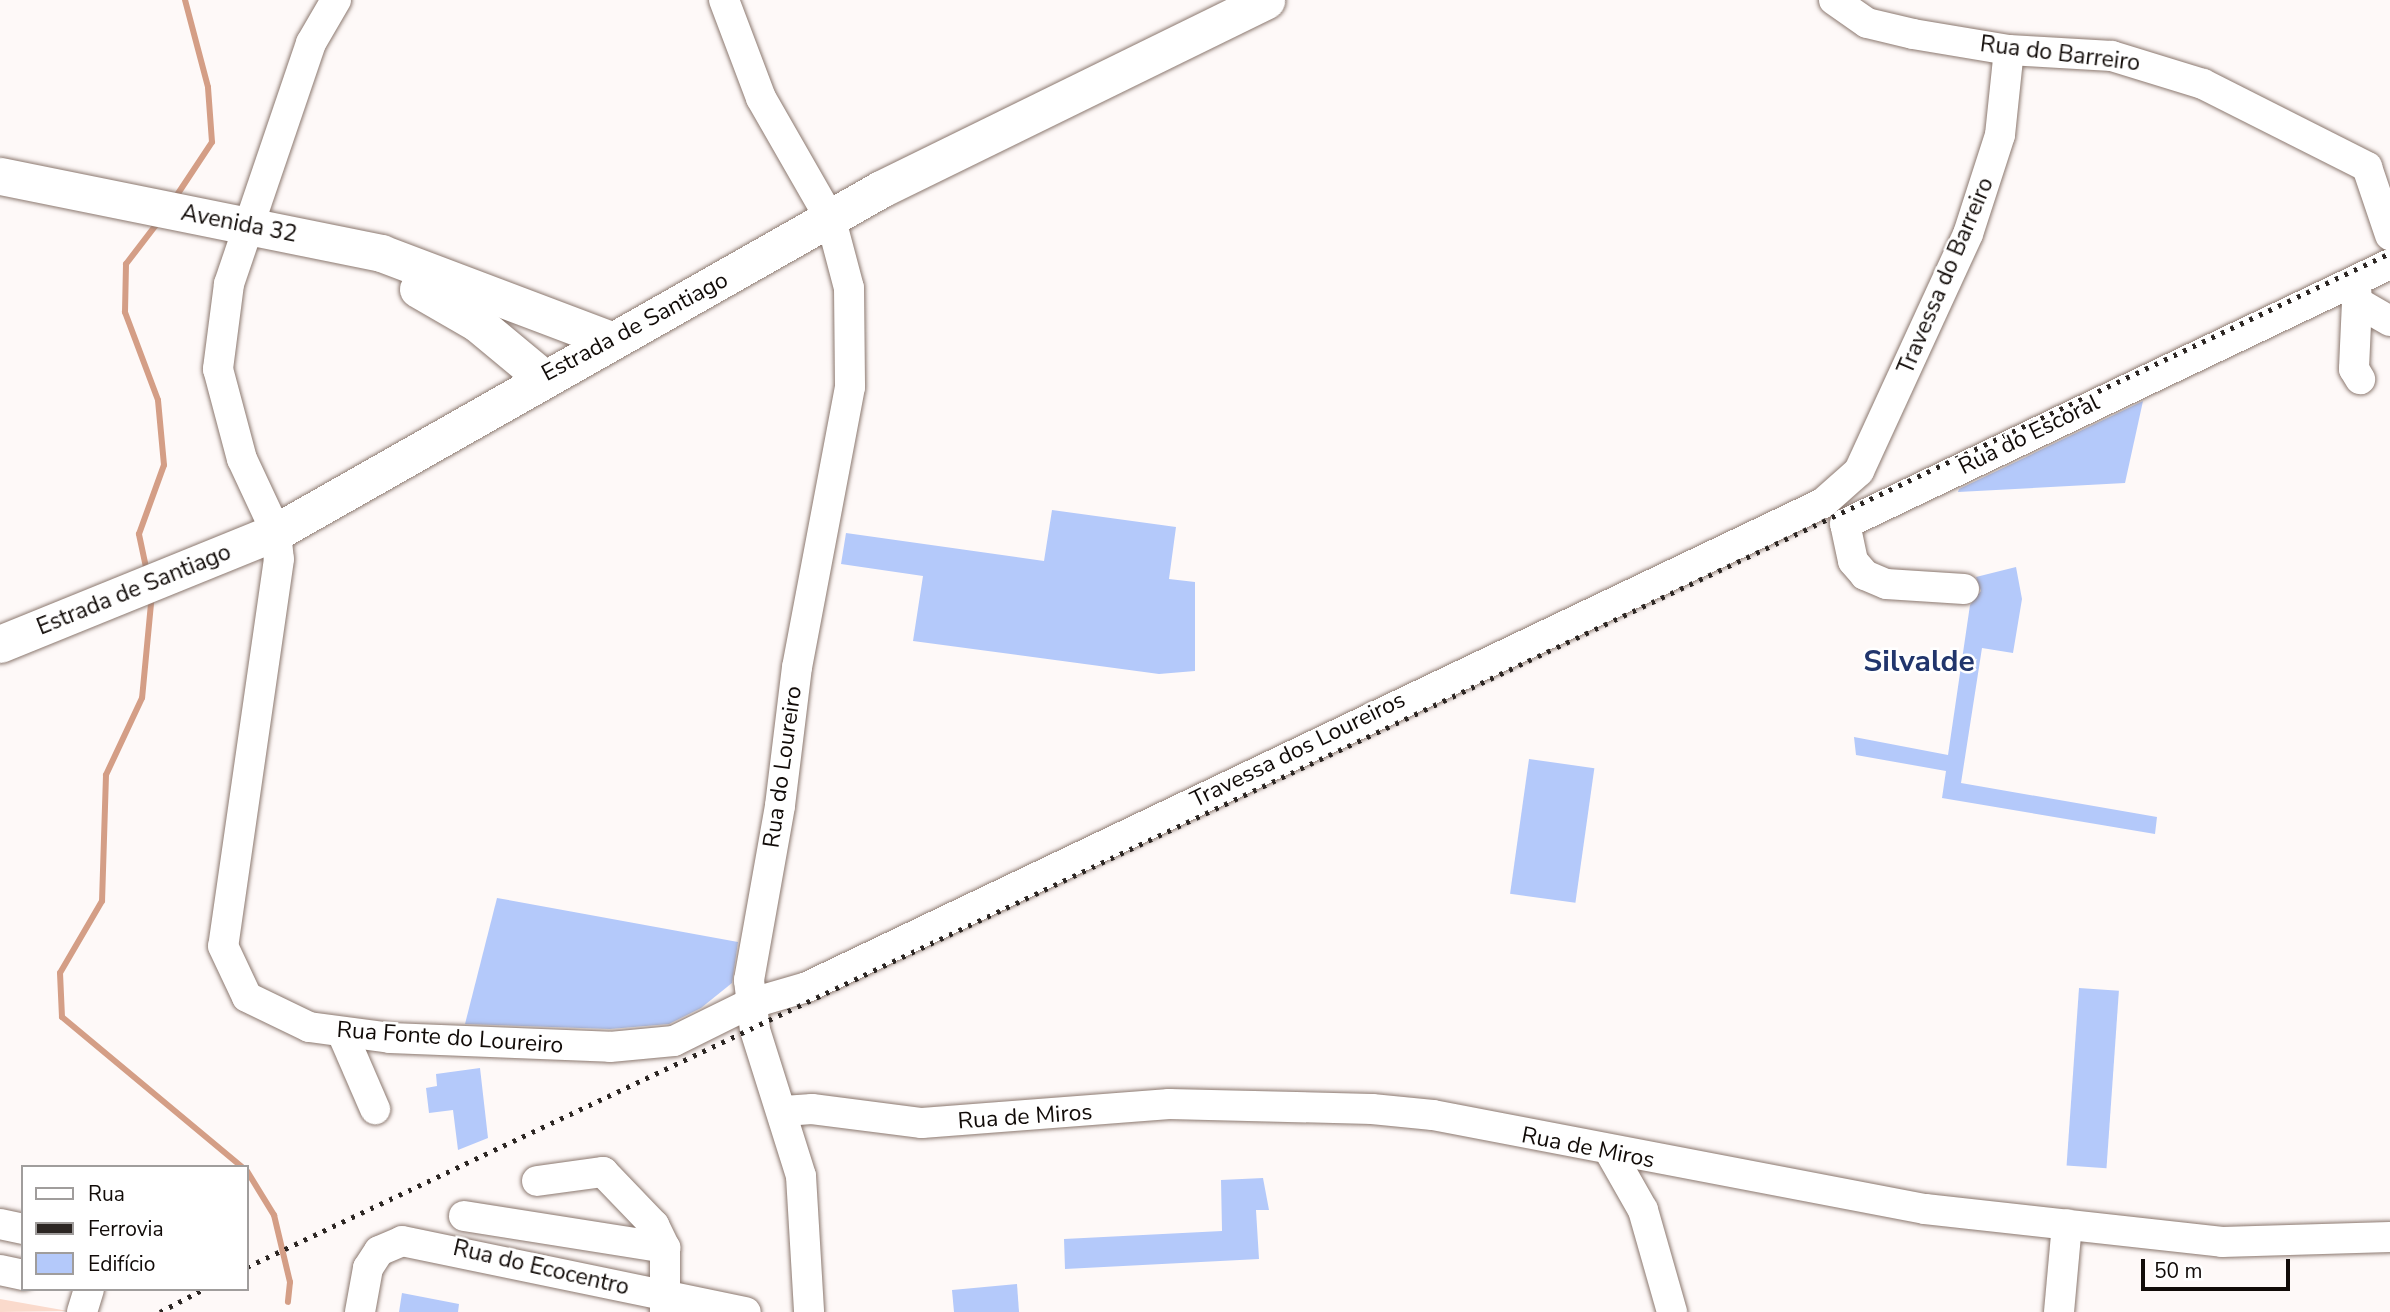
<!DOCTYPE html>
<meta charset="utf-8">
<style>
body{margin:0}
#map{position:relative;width:2390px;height:1312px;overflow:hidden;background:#fef9f8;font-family:"Nunito Sans",sans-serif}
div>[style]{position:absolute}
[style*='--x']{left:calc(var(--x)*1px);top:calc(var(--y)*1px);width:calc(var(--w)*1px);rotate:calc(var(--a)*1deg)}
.green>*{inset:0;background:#fadacc}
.stream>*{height:6px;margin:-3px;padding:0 3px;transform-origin:3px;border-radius:3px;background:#d49e86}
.building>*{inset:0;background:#b4c9fa;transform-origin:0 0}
.roads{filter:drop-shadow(0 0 2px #8b786f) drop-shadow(0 0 2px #8b786f)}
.minor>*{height:30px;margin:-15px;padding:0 15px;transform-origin:15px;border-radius:15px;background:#fff}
.major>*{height:37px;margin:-18.5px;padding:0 18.5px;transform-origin:18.5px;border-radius:18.5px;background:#fff}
.rail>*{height:5px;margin-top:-2.5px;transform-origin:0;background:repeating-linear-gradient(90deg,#2c2623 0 3.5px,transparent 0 10.5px)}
span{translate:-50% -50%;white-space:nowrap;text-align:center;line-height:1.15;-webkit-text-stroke:5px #fff;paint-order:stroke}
.street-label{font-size:23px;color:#110b08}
.district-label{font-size:30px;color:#21356c;font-weight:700}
.legend{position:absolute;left:21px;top:1165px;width:228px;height:126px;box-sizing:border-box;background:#fff;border:2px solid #a09d9c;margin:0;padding:9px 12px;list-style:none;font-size:21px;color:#110b08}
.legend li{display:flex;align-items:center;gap:14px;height:35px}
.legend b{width:35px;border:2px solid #a09d9c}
.scale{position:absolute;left:2141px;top:1259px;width:149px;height:32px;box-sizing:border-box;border:4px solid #110b08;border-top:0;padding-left:9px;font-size:21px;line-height:24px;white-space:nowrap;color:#110b08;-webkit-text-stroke:5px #fff;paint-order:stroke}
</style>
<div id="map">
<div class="green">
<i style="clip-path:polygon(0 1299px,68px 1311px,0 1312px)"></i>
</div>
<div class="stream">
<i style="--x:175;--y:198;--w:67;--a:-56.5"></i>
<i style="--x:212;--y:142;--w:55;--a:-94.2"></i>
<i style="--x:208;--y:87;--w:90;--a:-104.8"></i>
<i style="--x:147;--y:572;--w:39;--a:-102"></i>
<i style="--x:139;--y:534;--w:73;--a:-70.1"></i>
<i style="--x:164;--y:465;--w:65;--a:-95.3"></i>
<i style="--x:158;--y:400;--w:94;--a:-110.6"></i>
<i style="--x:125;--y:312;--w:48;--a:-88.8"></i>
<i style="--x:126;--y:264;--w:54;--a:-52.5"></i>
<i style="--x:152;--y:593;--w:105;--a:95.4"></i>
<i style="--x:142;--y:698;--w:85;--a:115.1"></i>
<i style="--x:106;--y:775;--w:126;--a:91.8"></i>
<i style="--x:102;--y:901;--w:83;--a:120.3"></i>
<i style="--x:60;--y:973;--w:44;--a:87.4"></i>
<i style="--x:62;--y:1017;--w:234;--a:39.8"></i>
<i style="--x:247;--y:1171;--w:52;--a:58.5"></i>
<i style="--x:274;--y:1215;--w:69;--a:76.6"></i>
<i style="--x:290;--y:1282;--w:20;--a:96"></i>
</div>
<div class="building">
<i style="clip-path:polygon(2143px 401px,2125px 483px,1958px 492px,1959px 489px)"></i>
<i style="clip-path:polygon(1052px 510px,1176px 527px,1169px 579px,1195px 582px,1195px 671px,1159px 674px,913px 641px,923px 576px,841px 564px,846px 533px,1044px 561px)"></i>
<i style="clip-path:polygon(2016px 567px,2022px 599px,2013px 653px,1982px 648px,1961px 783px,2157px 817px,2155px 834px,1942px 798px,1946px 771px,1856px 755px,1854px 737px,1948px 755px,1970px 605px,1981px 591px,1976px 577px)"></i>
<i style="left:1529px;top:759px;width:66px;height:136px;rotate:8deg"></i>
<i style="clip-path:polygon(497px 898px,738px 942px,732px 983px,701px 1008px,669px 1024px,610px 1029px,465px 1024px)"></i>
<i style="left:2079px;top:988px;width:40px;height:178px;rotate:4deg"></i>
<i style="clip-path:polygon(480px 1068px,488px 1138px,458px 1150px,453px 1110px,429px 1113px,426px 1088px,437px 1086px,436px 1074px)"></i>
<i style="clip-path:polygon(1263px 1178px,1269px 1210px,1256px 1210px,1259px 1259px,1065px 1269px,1064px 1239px,1222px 1231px,1221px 1180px)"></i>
<i style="clip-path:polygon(1017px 1284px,1019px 1312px,954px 1312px,952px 1290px)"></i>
<i style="clip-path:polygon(402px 1293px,459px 1304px,458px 1312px,399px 1312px)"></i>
</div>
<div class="roads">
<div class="minor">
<i style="--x:336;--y:0;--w:50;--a:120.2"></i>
<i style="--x:311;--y:43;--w:255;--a:108.8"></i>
<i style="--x:229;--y:284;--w:86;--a:97.4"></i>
<i style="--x:218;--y:369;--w:93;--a:75.1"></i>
<i style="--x:242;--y:459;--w:81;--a:65"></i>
<i style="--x:276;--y:532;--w:27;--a:84"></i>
<i style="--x:279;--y:559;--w:391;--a:98.2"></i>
<i style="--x:223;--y:946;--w:56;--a:64.8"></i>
<i style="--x:247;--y:997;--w:69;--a:25.8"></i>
<i style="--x:309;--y:1027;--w:82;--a:7.7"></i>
<i style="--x:390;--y:1038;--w:220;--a:2.3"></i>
<i style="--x:610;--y:1047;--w:64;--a:-5.4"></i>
<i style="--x:674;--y:1041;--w:84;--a:-26.3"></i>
<i style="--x:749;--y:1004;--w:60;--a:-16.3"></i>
<i style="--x:807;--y:987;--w:1125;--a:-25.47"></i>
<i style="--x:1823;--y:503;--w:48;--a:-41.6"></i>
<i style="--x:1859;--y:471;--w:261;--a:-65.3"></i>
<i style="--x:1968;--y:234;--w:104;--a:-72.1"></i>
<i style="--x:2000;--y:135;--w:85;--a:-84"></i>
<i style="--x:724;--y:0;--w:105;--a:69.3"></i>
<i style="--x:761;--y:98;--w:141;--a:60.2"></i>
<i style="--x:831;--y:220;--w:70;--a:75.2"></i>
<i style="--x:849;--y:288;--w:99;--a:89.4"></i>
<i style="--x:850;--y:387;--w:285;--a:100.7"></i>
<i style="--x:797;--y:667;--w:140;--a:97"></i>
<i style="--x:780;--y:806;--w:177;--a:100.1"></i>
<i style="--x:749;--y:980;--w:50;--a:83.2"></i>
<i style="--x:755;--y:1030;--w:153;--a:72.5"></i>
<i style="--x:801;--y:1176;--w:136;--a:86.6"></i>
<i style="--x:1834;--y:0;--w:40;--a:34.9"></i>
<i style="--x:1867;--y:23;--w:47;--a:13.4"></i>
<i style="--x:1913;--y:34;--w:97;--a:9.5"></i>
<i style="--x:2009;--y:50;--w:103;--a:3.3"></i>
<i style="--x:2112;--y:56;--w:95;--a:17.1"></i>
<i style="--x:2203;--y:84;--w:184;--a:26.8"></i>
<i style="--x:2367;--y:167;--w:72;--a:71.3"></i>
<i style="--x:2356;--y:285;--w:17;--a:87"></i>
<i style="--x:2357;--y:302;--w:38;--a:30"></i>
<i style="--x:2357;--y:302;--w:67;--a:92.6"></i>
<i style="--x:2354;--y:369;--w:12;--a:59"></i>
<i style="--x:1964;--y:589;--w:78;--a:-176.3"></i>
<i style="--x:1886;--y:584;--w:23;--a:-157"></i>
<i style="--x:1865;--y:575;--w:18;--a:-131"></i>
<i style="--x:1853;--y:561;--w:38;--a:-102"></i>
<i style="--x:1845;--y:524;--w:604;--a:-25.5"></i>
<i style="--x:343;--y:1035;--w:81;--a:66.6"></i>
<i style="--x:784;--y:1111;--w:28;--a:-4"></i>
<i style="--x:812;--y:1109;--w:111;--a:7.3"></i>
<i style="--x:922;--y:1123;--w:248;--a:-4.4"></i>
<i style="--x:1169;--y:1104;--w:203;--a:1.4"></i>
<i style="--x:1372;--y:1109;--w:61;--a:5.6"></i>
<i style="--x:1433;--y:1115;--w:501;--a:10.82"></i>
<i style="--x:1925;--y:1209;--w:299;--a:6.3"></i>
<i style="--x:2222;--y:1242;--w:168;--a:-1.7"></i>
<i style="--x:1610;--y:1152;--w:67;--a:60.4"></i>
<i style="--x:1643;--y:1210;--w:106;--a:74.1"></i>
<i style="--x:537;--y:1181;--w:67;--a:-7.8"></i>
<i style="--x:603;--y:1172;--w:74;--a:46.1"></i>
<i style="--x:654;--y:1225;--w:25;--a:64"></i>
<i style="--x:665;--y:1248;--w:64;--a:90"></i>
<i style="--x:464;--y:1216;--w:204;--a:9"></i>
<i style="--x:0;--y:1224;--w:24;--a:12"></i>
<i style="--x:0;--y:1270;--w:24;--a:12"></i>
<i style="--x:82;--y:1312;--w:24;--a:-73"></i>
<i style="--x:360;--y:1312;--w:45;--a:-79.7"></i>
<i style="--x:368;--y:1268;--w:20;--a:-57"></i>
<i style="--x:379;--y:1251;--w:25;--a:-23"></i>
<i style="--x:402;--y:1241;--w:351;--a:11.7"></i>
<i style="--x:2059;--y:1312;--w:88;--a:-84.8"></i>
</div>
<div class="major">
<i style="--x:0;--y:176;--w:389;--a:11.4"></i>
<i style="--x:381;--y:253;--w:246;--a:20.7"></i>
<i style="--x:418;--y:289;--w:68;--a:30"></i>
<i style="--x:477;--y:323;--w:85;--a:39.7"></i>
<i style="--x:0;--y:644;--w:298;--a:-22.1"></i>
<i style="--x:276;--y:532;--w:695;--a:-29.55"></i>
<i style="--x:881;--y:189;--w:429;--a:-26.1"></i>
</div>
</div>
<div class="rail">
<i style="--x:247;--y:1267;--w:2371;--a:-25.32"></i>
<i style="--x:160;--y:1312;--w:50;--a:-27.6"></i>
</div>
<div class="street-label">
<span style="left:2060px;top:54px;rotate:7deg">Rua do Barreiro</span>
<span style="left:239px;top:224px;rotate:11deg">Avenida 32</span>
<span style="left:1946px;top:276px;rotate:-67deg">Travessa do Barreiro</span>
<span style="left:635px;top:327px;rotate:-28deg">Estrada de Santiago</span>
<span style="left:2029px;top:435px;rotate:-26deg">Rua do Escoral</span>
<span style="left:134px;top:590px;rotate:-22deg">Estrada de Santiago</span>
<span style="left:1298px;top:750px;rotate:-26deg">Travessa dos Loureiros</span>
<span style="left:783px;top:767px;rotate:-82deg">Rua do Loureiro</span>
<span style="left:450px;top:1038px;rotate:4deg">Rua Fonte do Loureiro</span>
<span style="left:1025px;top:1117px;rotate:-4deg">Rua de Miros</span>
<span style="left:1588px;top:1148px;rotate:11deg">Rua de Miros</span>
<span style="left:541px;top:1268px;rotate:13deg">Rua do Ecocentro</span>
</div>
<div class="district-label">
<span style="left:1919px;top:662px">Silvalde</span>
</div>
<ul class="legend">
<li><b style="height:9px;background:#fff"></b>Rua</li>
<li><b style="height:9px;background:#2c2623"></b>Ferrovia</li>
<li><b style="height:19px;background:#b4c9fa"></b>Edifício</li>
</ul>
<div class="scale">50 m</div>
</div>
